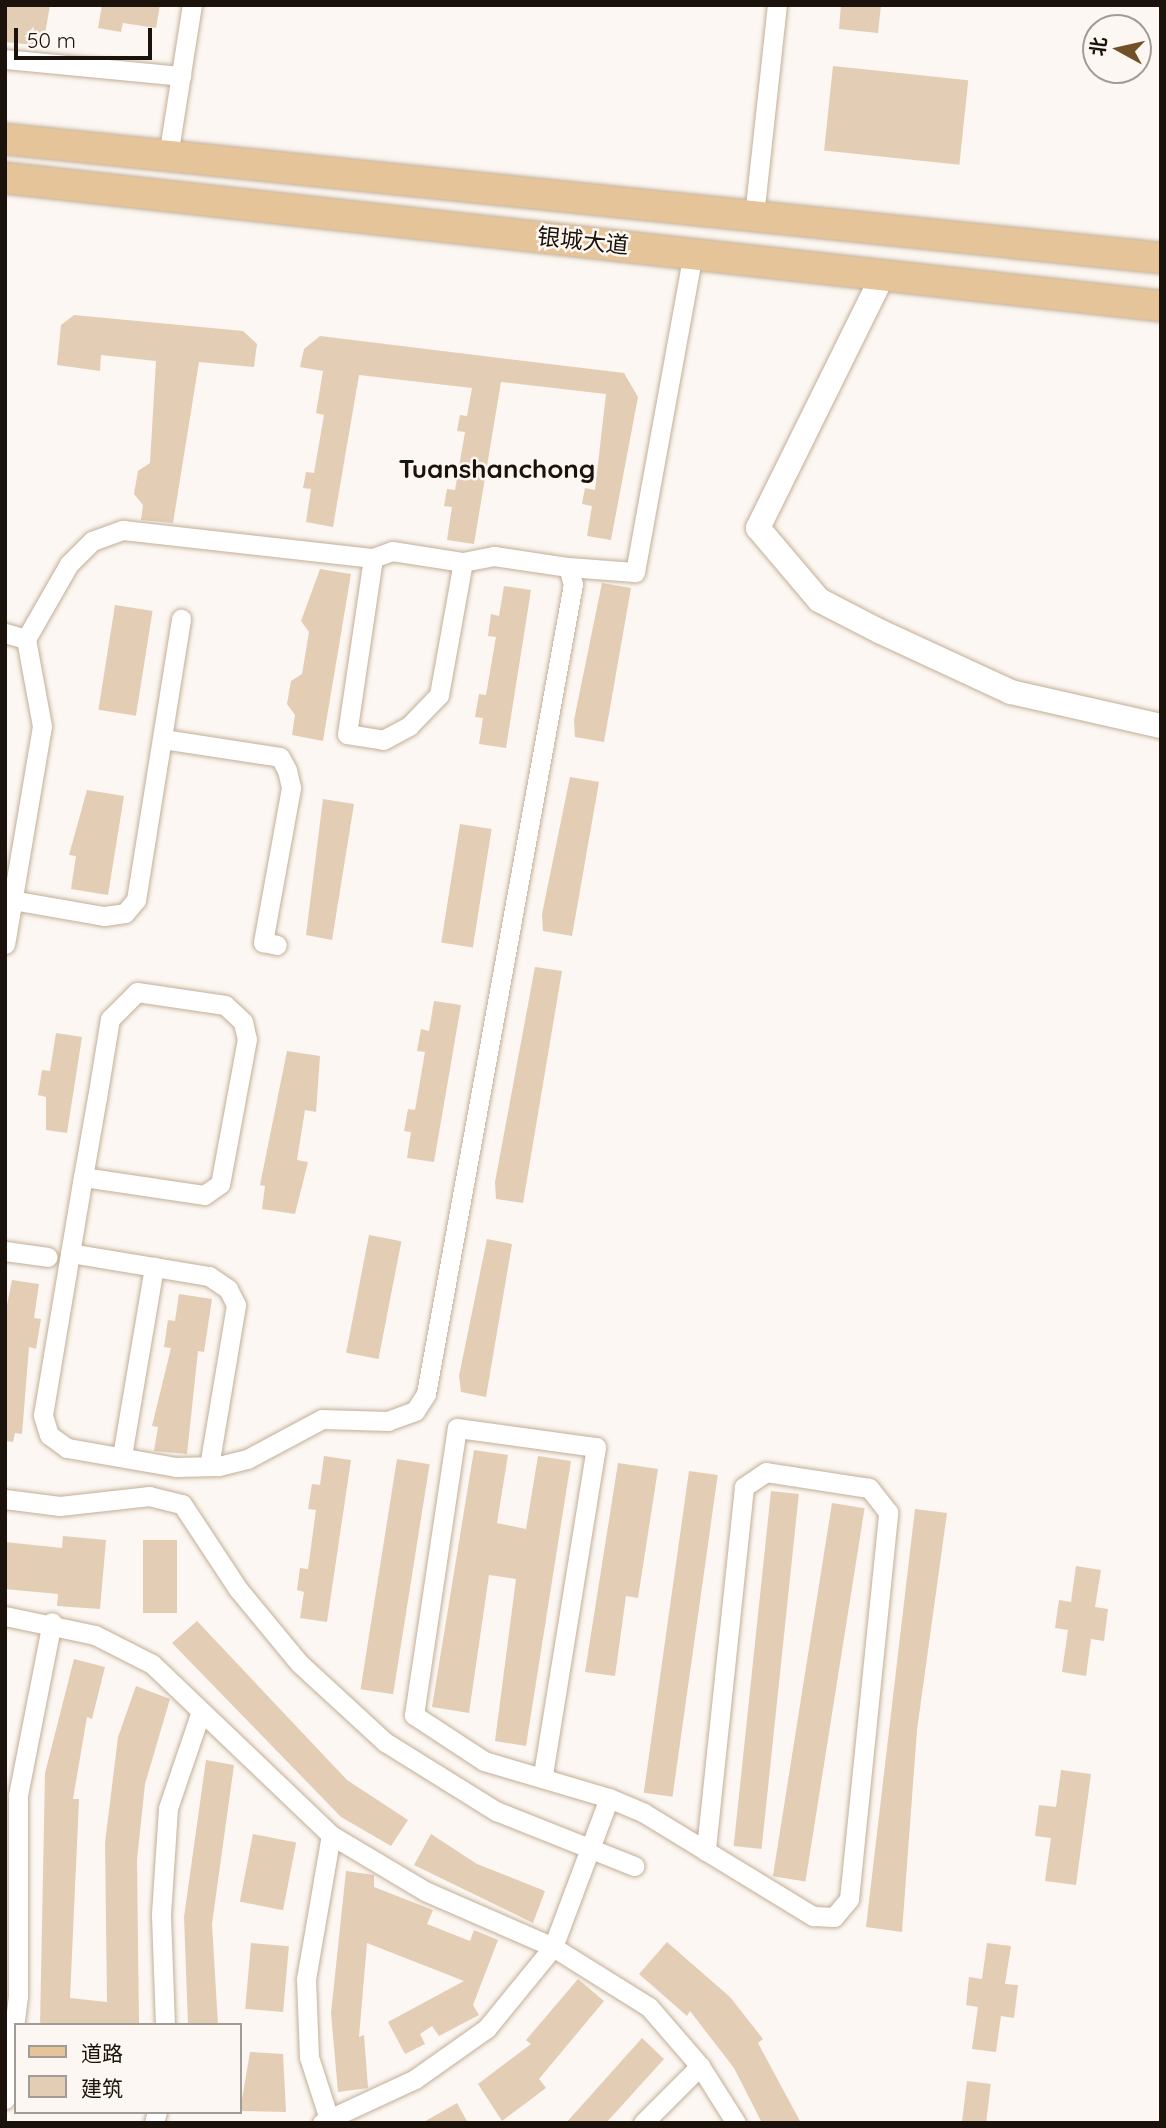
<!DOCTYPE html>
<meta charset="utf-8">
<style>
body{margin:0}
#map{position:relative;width:1166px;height:2128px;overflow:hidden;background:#fcf7f2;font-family:Quicksand,"Noto Sans SC",sans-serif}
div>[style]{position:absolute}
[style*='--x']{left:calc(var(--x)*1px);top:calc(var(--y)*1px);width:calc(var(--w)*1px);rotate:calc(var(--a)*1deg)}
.building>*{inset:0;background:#e3cdb5;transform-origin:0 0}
.roads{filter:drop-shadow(0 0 2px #c3ae96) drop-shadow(0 0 2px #c3ae96)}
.minor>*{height:19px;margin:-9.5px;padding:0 9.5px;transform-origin:9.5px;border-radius:9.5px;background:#fff}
.tertiary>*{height:24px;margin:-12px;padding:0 12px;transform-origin:12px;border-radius:12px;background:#fff}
.primary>*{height:30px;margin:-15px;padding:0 15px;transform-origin:15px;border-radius:15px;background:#e6c499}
span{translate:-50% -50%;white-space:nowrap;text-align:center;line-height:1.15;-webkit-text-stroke:5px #fcf7f2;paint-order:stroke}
.street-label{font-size:23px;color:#1b130b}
.quarter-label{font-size:26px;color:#1b130b;font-weight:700}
.frame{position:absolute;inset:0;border:7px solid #1b130b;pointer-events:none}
.legend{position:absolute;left:14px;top:2023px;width:228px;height:91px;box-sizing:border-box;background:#fcf7f2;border:2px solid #a29c96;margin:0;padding:9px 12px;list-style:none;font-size:21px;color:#1b130b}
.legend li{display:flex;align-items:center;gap:14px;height:35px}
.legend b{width:35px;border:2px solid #a29c96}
.north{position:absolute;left:1082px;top:14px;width:70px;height:70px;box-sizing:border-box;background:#fcf7f2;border:2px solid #a29c96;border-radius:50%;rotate:278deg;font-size:19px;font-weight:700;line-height:28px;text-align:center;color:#1b130b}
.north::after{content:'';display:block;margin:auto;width:24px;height:32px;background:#725128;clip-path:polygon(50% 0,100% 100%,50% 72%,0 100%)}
.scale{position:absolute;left:14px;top:28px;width:138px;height:32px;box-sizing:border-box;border:4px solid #1b130b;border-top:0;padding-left:9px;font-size:21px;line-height:24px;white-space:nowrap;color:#1b130b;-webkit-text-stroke:5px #fcf7f2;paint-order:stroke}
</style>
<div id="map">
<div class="building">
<i style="clip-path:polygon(5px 5px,50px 5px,43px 46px,5px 42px)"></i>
<i style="clip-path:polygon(102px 5px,160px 5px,156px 28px,123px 23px,121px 32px,98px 28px)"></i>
<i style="clip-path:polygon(841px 5px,881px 5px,878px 33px,839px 29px)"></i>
<i style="left:833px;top:66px;width:136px;height:85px;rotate:6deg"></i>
<i style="clip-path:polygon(74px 315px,243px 331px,257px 344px,254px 367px,199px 362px,173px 523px,141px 520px,143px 505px,134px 494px,138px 471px,150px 463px,156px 361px,101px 355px,100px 371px,57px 365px,61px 325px)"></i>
<i style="clip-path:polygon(320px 336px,624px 373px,638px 397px,611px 540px,587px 536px,592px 506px,582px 504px,585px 488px,595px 490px,606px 394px,501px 382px,474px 544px,447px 540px,452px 507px,444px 506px,447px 489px,455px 490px,465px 432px,457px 431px,460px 415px,467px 416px,472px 388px,359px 375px,333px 527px,306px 522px,311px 489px,303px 488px,306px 472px,314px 473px,324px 415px,316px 413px,323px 371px,300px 367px,304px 349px)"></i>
<i style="clip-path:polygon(320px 569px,351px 574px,323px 741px,292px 735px,295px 715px,287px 704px,291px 681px,302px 674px,309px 632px,301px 621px)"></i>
<i style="clip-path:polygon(602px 583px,631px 588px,604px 742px,575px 737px,574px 720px)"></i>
<i style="clip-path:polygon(504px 586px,531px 590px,506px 748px,479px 744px,483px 718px,475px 717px,479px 694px,486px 695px,496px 637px,488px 636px,491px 614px,499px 616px)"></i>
<i style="left:115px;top:605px;width:38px;height:106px;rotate:9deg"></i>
<i style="clip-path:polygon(570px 777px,599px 782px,572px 936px,543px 931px,542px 914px)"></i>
<i style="clip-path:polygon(87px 790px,124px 796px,108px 895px,71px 889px,76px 856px,69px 855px)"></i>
<i style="clip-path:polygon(323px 799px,354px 804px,332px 940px,306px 935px)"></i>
<i style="left:460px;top:824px;width:32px;height:120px;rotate:9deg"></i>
<i style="clip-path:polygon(535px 967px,562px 971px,523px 1203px,496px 1199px,495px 1182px)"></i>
<i style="clip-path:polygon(434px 1001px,461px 1005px,434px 1162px,407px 1158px,411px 1132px,404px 1131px,408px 1109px,415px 1110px,425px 1052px,417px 1051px,421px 1029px,429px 1031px)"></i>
<i style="clip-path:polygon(56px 1033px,82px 1037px,67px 1133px,46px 1130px,46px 1097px,38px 1095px,42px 1070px,50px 1071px)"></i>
<i style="clip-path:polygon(287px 1051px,320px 1056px,316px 1112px,305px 1110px,297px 1160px,308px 1162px,295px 1214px,262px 1209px,265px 1186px,260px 1185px)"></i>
<i style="left:369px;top:1235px;width:33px;height:120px;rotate:11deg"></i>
<i style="clip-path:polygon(487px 1239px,512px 1244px,486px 1397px,461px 1392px,459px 1376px)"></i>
<i style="clip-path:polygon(12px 1280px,39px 1284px,34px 1318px,41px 1319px,36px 1349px,29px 1347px,22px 1434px,15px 1433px,13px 1442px,5px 1441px,5px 1315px)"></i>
<i style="clip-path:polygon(179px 1294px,212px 1299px,204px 1352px,198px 1351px,187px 1454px,154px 1451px,158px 1427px,152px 1426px,171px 1348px,164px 1347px,168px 1320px,175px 1321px)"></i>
<i style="clip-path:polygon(474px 1450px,508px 1455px,497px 1523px,526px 1529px,538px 1456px,571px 1461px,526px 1746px,495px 1741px,516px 1579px,489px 1575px,469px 1713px,432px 1707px)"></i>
<i style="clip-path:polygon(324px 1456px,351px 1460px,327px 1622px,300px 1618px,304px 1592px,297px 1590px,300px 1568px,308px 1569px,316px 1510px,308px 1509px,312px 1484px,320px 1485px)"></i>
<i style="left:397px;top:1459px;width:33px;height:233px;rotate:9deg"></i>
<i style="clip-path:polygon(618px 1463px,658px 1469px,638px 1598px,626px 1596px,615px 1676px,585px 1672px)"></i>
<i style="left:689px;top:1471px;width:29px;height:325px;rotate:8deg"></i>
<i style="left:771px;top:1491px;width:28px;height:357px;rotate:6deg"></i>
<i style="left:832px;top:1503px;width:33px;height:378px;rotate:9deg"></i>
<i style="clip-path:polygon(915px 1509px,947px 1513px,917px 1730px,902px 1932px,866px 1927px)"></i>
<i style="clip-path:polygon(63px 1536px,106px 1540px,100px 1609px,57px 1606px,58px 1594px,5px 1589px,5px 1542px,62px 1548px)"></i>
<i style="left:143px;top:1540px;width:34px;height:73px"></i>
<i style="clip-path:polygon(1076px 1566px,1101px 1570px,1095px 1607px,1108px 1609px,1104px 1641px,1091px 1639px,1086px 1676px,1062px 1672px,1068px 1630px,1055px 1628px,1059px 1600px,1071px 1602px)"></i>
<i style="clip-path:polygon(197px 1621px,347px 1780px,408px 1820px,391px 1846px,341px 1817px,172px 1643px)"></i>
<i style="clip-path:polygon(74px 1659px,105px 1667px,92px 1719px,87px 1717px,73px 1799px,79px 1799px,70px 1998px,107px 2002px,105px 1843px,118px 1737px,136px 1686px,170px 1699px,145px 1784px,137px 1860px,139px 2025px,40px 2025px,45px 1773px)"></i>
<i style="clip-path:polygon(206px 1760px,234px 1765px,212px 1924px,218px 2025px,188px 2025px,184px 1917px)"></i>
<i style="clip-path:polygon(1061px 1770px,1091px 1774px,1076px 1885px,1045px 1881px,1051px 1838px,1035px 1836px,1039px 1805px,1056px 1807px)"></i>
<i style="left:253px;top:1834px;width:44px;height:69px;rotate:11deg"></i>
<i style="clip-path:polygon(431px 1834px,477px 1864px,545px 1891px,533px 1923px,414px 1865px)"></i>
<i style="clip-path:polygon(346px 1871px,374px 1875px,374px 1887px,433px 1910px,427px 1924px,470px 1941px,474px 1930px,498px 1940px,473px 2005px,479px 2015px,439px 2036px,432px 2026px,420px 2034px,425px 2044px,405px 2054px,388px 2022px,464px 1981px,367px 1943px,359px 2037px,364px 2035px,368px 2088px,338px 2092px,331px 2013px)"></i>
<i style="clip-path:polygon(667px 1942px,730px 1997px,763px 2039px,758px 2043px,801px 2123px,762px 2123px,734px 2068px,690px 2011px,687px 2016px,639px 1974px)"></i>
<i style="left:251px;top:1943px;width:38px;height:66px;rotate:5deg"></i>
<i style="clip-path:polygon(987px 1943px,1011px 1946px,1005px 1984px,1018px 1985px,1014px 2018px,1001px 2016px,996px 2052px,972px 2049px,978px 2007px,966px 2005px,969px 1977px,982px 1979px)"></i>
<i style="clip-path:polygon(578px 1979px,604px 2001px,539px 2079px,546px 2088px,502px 2121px,478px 2084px,531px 2044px,526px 2040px)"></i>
<i style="clip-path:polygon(642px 2038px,664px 2059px,606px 2123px,566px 2123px)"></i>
<i style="clip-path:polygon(250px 2052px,283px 2054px,286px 2112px,240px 2111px)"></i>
<i style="left:967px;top:2081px;width:24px;height:42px;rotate:7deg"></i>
<i style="clip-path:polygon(457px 2103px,468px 2123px,422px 2123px)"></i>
</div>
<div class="roads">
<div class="minor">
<i style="--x:5;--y:59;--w:177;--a:5.5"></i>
<i style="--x:168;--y:156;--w:153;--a:-81"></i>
<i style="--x:754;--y:216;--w:212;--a:-83.8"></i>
<i style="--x:373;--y:558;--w:178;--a:98.4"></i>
<i style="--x:347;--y:734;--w:36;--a:9"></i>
<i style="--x:383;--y:740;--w:30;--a:-28"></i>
<i style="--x:409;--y:726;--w:43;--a:-45.9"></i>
<i style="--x:439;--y:695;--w:135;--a:-79.8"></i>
<i style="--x:568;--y:567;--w:67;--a:4.3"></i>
<i style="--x:635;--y:572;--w:324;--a:-79.7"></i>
<i style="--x:5;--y:633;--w:22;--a:16"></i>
<i style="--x:26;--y:639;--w:88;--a:79.6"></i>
<i style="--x:42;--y:726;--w:221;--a:99.6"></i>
<i style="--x:26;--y:639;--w:86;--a:-60.2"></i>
<i style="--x:69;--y:564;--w:33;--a:-45"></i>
<i style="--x:92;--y:541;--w:33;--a:-20"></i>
<i style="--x:123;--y:530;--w:252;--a:6.4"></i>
<i style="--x:373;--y:558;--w:20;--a:-20"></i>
<i style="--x:392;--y:551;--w:72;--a:8.8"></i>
<i style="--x:463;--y:562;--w:32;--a:-11"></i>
<i style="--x:494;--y:556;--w:75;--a:8.5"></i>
<i style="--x:568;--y:567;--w:18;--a:74"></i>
<i style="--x:573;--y:584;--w:823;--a:100.29"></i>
<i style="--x:426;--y:1394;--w:20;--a:123"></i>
<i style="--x:415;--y:1411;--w:29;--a:160"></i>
<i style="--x:388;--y:1421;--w:66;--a:-178.3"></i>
<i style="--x:322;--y:1419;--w:85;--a:151.9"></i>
<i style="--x:247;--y:1459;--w:30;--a:166"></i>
<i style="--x:218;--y:1466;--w:42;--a:178.6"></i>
<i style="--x:176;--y:1467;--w:111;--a:-170.1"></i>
<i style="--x:67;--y:1448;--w:22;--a:-144"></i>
<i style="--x:49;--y:1435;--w:21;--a:-107"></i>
<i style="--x:43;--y:1415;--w:241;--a:-80.5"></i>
<i style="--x:83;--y:1177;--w:80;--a:-80"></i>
<i style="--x:97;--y:1098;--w:80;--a:-80.7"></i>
<i style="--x:110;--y:1019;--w:38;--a:-45"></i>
<i style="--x:137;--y:992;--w:89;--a:8.4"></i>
<i style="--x:225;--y:1005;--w:25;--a:43"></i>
<i style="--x:243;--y:1022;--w:17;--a:77"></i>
<i style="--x:247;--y:1039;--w:147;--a:100.5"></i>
<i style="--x:220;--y:1184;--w:19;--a:145"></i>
<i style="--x:204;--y:1195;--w:122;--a:-171.5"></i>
<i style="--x:163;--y:739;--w:118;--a:8.7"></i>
<i style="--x:280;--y:757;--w:15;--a:62"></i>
<i style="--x:287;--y:770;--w:18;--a:77"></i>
<i style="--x:291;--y:788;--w:157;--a:100.3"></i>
<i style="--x:263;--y:942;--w:14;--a:12"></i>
<i style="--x:12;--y:900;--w:93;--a:9.9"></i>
<i style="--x:104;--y:916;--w:21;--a:-8"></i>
<i style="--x:125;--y:913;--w:17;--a:-50"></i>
<i style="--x:136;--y:900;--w:285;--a:-80.9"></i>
<i style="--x:5;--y:1251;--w:43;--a:7.9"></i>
<i style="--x:70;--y:1253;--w:141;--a:9.4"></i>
<i style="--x:209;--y:1276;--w:23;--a:34"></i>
<i style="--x:228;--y:1289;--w:18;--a:63"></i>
<i style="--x:236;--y:1305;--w:163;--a:99.5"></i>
<i style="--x:122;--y:1456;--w:192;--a:-80.4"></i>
<i style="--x:5;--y:1499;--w:55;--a:7.3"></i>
<i style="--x:60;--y:1506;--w:90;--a:-6.4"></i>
<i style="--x:149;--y:1496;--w:34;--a:14"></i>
<i style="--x:182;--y:1504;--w:102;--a:56.6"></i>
<i style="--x:238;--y:1589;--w:96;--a:50.5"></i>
<i style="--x:299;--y:1663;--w:117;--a:42.6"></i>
<i style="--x:385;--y:1742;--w:131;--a:31.9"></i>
<i style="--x:496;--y:1811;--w:149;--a:21.7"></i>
<i style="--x:5;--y:1616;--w:92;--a:11.9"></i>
<i style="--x:95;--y:1635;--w:64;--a:27"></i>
<i style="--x:152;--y:1664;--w:248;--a:43.7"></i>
<i style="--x:331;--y:1835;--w:109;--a:30.8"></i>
<i style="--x:425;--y:1891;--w:140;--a:23.6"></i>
<i style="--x:553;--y:1947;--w:113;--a:32"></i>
<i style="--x:649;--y:2007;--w:78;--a:49.2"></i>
<i style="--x:700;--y:2066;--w:67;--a:57.7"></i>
<i style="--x:609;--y:1798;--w:38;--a:23"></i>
<i style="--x:644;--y:1813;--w:198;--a:31.4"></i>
<i style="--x:813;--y:1916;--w:21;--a:3"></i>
<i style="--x:834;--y:1917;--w:23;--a:-50"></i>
<i style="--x:849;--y:1899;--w:389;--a:-84.2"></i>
<i style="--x:888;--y:1512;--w:31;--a:-128"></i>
<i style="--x:869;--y:1488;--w:104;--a:-171.2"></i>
<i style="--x:766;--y:1472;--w:27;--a:146"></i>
<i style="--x:744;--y:1487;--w:366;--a:96"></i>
<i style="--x:165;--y:2025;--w:111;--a:-92.1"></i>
<i style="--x:161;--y:1914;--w:106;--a:-86.2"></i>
<i style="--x:168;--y:1808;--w:102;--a:-71.2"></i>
<i style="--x:5;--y:2099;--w:104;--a:-82.8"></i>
<i style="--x:18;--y:1996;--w:201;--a:-90"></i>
<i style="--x:18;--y:1795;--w:176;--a:-78.9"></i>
<i style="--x:329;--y:2119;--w:95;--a:-24.9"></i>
<i style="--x:415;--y:2079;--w:88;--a:-35.3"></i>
<i style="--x:487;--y:2028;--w:104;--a:-50.8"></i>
<i style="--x:553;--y:1947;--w:159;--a:-69.4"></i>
<i style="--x:609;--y:1798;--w:130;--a:-163.5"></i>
<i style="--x:484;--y:1761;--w:84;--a:-146.7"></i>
<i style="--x:414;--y:1715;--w:290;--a:-81.5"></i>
<i style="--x:457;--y:1428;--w:140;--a:7.8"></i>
<i style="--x:596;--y:1447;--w:332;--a:99.2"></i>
<i style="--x:154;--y:2123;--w:11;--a:-75"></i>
<i style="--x:322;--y:2123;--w:8;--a:-30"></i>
<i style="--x:329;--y:2119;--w:65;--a:-107.9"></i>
<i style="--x:309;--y:2057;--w:78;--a:-92.2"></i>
<i style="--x:306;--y:1979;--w:146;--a:-80.2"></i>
<i style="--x:643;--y:2123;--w:81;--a:-45"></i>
</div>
<div class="tertiary">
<i style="--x:883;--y:275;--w:282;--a:116.3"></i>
<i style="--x:758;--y:528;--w:94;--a:49.7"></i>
<i style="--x:819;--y:600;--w:70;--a:27.3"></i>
<i style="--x:881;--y:632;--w:143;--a:24.8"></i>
<i style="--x:1011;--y:692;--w:154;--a:12.8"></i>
</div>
<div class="primary">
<i style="--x:5;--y:139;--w:1162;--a:5.88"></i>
<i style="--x:5;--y:178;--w:1163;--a:6.32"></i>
</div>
</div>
<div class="street-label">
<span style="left:583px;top:241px;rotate:6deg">银城大道</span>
</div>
<div class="quarter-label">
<span style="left:497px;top:469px">Tuanshanchong</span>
</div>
<div class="frame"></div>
<ul class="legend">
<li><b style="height:9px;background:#e6c499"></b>道路</li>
<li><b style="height:19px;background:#e3cdb5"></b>建筑</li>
</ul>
<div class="north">北</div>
<div class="scale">50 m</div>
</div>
